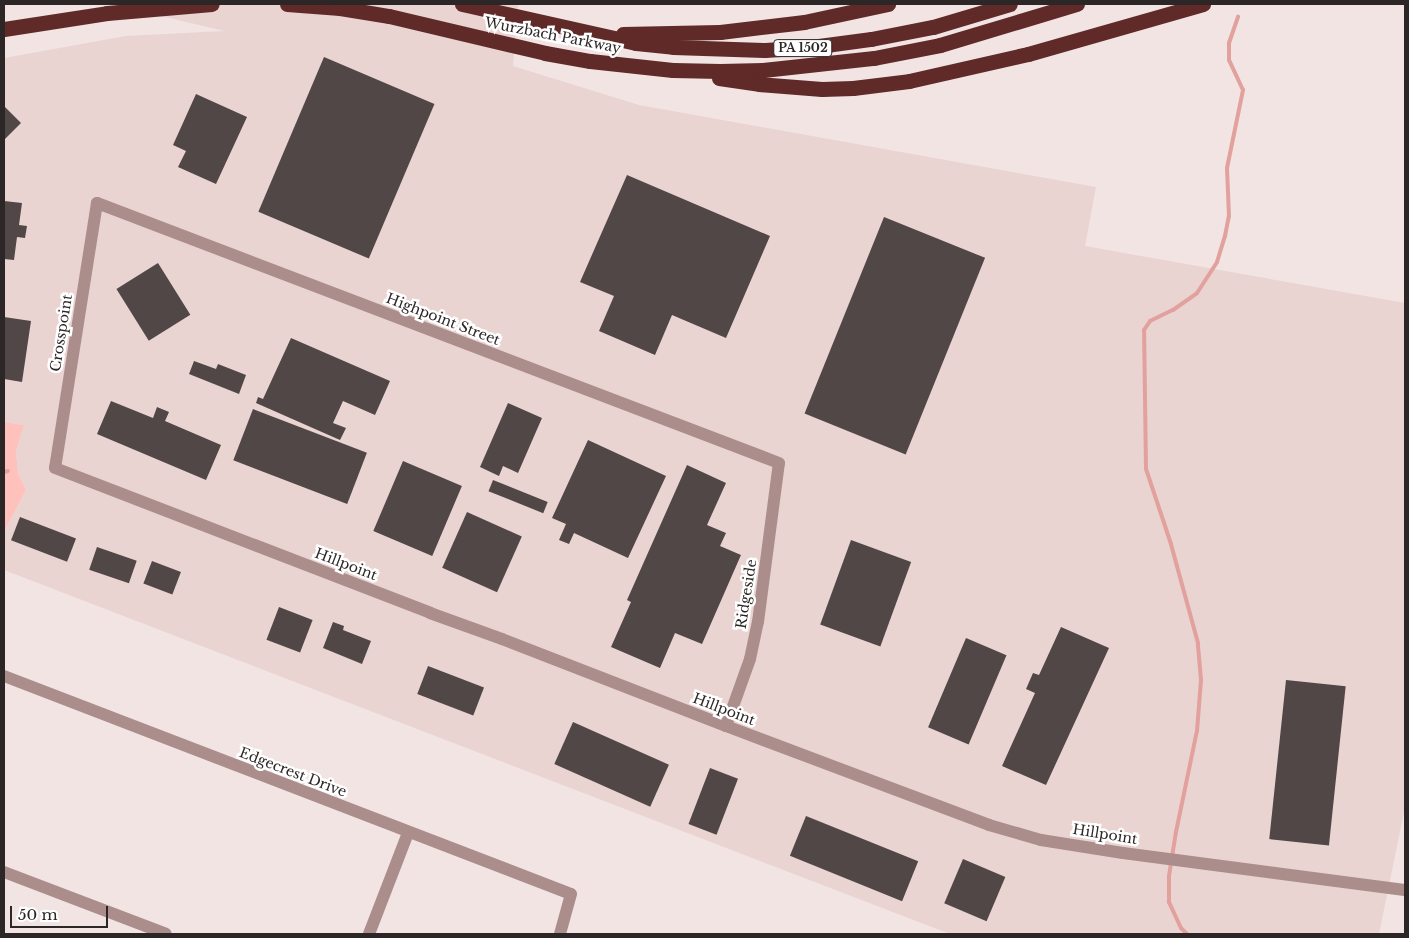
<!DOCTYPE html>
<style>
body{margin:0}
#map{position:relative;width:1409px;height:938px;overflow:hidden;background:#f1e4e3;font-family:"Libre Baskerville",serif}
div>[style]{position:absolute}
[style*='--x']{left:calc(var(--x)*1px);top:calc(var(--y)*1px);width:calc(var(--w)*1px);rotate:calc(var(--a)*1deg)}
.built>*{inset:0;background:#e9d4d2}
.green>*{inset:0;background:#ffc1bc}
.stream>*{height:4px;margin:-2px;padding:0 2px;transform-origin:2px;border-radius:2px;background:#e2a19c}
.building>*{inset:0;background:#514746;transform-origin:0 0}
.minor>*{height:12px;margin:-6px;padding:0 6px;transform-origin:6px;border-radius:6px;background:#ab8e8c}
.motorway>*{height:15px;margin:-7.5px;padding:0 7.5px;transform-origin:7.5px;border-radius:7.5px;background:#5f2a28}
span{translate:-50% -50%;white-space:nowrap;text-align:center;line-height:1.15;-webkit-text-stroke:5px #fff;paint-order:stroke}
.shield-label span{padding:1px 4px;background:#fff;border:1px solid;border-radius:4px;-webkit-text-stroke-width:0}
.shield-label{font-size:12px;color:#2c2726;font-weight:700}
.street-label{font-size:14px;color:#2c2726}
.frame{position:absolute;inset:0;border:5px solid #2c2726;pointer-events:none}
.scale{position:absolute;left:10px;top:906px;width:98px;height:22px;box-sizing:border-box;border:2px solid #2c2726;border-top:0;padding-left:6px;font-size:15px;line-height:18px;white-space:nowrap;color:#2c2726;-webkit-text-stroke:4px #fff;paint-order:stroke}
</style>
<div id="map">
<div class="built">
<i style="clip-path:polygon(111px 4px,518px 4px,513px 66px,639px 105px,1096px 187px,1085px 246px,1405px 303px,1405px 807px,1379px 934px,950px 934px,4px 570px,4px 532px,26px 490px,18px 473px,16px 451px,24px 425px,4px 422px,4px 58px,126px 36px,224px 31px)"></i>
</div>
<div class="green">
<i style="clip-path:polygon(4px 422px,24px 425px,16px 451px,18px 473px,26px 490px,4px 532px)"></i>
</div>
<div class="stream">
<i style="--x:4;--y:472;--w:4;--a:-14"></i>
<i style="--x:1187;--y:934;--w:8;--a:-135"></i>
<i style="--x:1181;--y:928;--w:29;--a:-115"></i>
<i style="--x:1169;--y:902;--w:26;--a:-90"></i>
<i style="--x:1169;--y:876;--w:45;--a:-81"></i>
<i style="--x:1176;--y:832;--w:103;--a:-78.3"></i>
<i style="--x:1197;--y:731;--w:51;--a:-85.5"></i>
<i style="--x:1201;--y:680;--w:37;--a:-95"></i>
<i style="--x:1198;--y:643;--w:103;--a:-105.3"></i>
<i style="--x:1171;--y:544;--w:79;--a:-108.4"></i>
<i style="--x:1146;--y:469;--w:139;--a:-90.8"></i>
<i style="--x:1144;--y:330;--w:11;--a:-56"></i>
<i style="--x:1150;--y:321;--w:25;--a:-26"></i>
<i style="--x:1173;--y:310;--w:29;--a:-35"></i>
<i style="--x:1197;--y:293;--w:37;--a:-57"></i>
<i style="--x:1217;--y:262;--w:27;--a:-73"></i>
<i style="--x:1225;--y:236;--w:20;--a:-79"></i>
<i style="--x:1229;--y:216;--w:48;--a:-92.4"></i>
<i style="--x:1227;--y:168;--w:80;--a:-78.4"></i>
<i style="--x:1243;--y:90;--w:33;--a:-115"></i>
<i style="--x:1229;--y:60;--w:17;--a:-90"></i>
<i style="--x:1229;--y:43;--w:28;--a:-71"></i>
</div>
<div class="building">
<i style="left:324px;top:57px;width:120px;height:168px;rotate:23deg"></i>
<i style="clip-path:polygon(196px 94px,247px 117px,216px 184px,178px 167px,186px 151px,173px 145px)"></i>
<i style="clip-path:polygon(4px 106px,21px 123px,4px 140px)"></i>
<i style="clip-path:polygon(627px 175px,770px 236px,726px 338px,672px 315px,655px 355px,599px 331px,614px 296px,580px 282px)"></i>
<i style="clip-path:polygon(4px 201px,22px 203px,19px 225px,27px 226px,25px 238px,17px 237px,14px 260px,4px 259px)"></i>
<i style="left:884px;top:217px;width:109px;height:212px;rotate:22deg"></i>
<i style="left:158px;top:263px;width:61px;height:49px;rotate:58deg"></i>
<i style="clip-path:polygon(4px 317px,31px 321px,22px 382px,4px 379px)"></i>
<i style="clip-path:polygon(291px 338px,390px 381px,375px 415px,343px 401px,333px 423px,346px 428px,340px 440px,256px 403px,258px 397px,263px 399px)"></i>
<i style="clip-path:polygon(194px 361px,216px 369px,218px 364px,246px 375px,239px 394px,189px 374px)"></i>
<i style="clip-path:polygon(111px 401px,153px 418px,157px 407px,169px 412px,165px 421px,221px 445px,206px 480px,97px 434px)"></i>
<i style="clip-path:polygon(508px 403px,542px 418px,518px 473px,503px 466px,499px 476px,480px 467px)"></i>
<i style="left:253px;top:409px;width:122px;height:55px;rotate:21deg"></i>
<i style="clip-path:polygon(588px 440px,666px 476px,628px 558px,574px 533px,569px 544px,559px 540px,566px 524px,552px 518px)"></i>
<i style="left:403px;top:461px;width:64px;height:76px;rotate:23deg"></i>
<i style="clip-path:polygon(687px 465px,726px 483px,707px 525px,726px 533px,720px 546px,741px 555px,702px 644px,675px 633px,660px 668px,611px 647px,631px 602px,627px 600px)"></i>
<i style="left:493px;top:480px;width:59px;height:12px;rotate:22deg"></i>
<i style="left:467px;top:512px;width:60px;height:61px;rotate:24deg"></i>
<i style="left:20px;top:517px;width:60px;height:25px;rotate:21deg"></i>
<i style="left:851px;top:540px;width:64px;height:90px;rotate:20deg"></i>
<i style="left:97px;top:547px;width:42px;height:24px;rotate:19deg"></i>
<i style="left:152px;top:561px;width:31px;height:24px;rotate:21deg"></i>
<i style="left:279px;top:607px;width:36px;height:35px;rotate:21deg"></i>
<i style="clip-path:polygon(333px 622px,344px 626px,343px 630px,371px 641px,362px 664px,323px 648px)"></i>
<i style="clip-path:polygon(1061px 627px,1109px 648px,1046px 785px,1002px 766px,1035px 693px,1026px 689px,1033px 673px,1039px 675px)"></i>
<i style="left:966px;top:638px;width:44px;height:97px;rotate:23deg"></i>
<i style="left:428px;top:666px;width:60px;height:30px;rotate:21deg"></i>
<i style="left:1286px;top:680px;width:60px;height:160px;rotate:6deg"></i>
<i style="left:573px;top:722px;width:105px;height:46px;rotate:24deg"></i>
<i style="left:710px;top:768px;width:30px;height:60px;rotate:21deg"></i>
<i style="left:806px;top:816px;width:121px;height:43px;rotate:22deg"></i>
<i style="left:963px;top:859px;width:46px;height:48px;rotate:23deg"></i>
</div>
<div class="minor">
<i style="--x:4;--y:676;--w:607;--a:21.03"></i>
<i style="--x:571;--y:894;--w:41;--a:105.4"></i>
<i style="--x:726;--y:726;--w:71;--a:-70.3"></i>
<i style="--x:750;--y:659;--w:38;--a:-78"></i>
<i style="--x:758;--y:622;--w:160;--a:-82.5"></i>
<i style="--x:779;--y:463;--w:730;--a:-159.13"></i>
<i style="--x:97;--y:203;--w:268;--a:99"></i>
<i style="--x:55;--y:468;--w:402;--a:21.1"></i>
<i style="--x:430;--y:613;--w:77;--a:19.9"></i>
<i style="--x:502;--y:639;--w:240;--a:21.2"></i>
<i style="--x:726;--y:726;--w:281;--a:20.6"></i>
<i style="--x:989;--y:825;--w:54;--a:16.1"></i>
<i style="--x:1041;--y:840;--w:83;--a:9"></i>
<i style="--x:1123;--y:853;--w:284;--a:7.5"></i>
<i style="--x:4;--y:872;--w:173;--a:20.9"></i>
<i style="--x:369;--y:934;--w:108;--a:-68.9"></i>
</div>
<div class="motorway">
<i style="--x:287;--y:4;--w:53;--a:4.3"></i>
<i style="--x:340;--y:8;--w:50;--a:9.3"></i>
<i style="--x:389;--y:16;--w:160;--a:13.3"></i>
<i style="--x:545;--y:53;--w:46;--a:10.1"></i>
<i style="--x:590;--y:61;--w:83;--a:6.2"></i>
<i style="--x:673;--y:70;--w:47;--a:1.2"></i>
<i style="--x:720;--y:71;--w:43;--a:-1.3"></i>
<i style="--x:763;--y:70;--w:112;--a:-6.2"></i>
<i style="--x:874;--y:58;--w:67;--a:-11.1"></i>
<i style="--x:940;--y:45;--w:143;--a:-16.7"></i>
<i style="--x:462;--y:4;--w:178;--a:12.6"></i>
<i style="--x:636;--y:43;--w:37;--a:6"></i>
<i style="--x:673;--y:47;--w:92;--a:1.9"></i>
<i style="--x:765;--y:50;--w:46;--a:-3.7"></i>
<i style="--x:811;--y:47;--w:61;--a:-7.6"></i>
<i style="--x:871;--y:39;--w:63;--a:-11"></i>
<i style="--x:933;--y:27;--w:80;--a:-16.6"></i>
<i style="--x:4;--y:29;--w:104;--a:-8.8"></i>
<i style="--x:107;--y:13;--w:105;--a:-4.9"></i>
<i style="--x:623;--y:34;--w:97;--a:-1.2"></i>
<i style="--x:720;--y:32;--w:85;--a:-6.8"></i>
<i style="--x:804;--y:22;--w:86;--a:-12.1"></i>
<i style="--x:719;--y:78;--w:40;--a:8.5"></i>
<i style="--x:759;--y:84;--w:63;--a:4.5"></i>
<i style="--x:822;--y:89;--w:31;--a:-2"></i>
<i style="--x:853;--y:88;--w:56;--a:-7.1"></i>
<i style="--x:909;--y:81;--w:122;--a:-12.8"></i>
<i style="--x:1028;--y:54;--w:182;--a:-15.9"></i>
</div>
<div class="shield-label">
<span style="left:803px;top:48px">PA 1502</span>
</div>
<div class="street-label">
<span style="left:553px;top:35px;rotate:11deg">Wurzbach Parkway</span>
<span style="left:443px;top:319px;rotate:21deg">Highpoint Street</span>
<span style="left:61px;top:333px;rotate:-81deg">Crosspoint</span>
<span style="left:346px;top:564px;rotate:21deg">Hillpoint</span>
<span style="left:746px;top:594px;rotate:-81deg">Ridgeside</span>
<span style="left:724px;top:709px;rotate:21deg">Hillpoint</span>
<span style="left:293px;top:772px;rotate:21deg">Edgecrest Drive</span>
<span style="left:1105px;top:834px;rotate:9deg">Hillpoint</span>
</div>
<div class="frame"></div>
<div class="scale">50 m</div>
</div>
